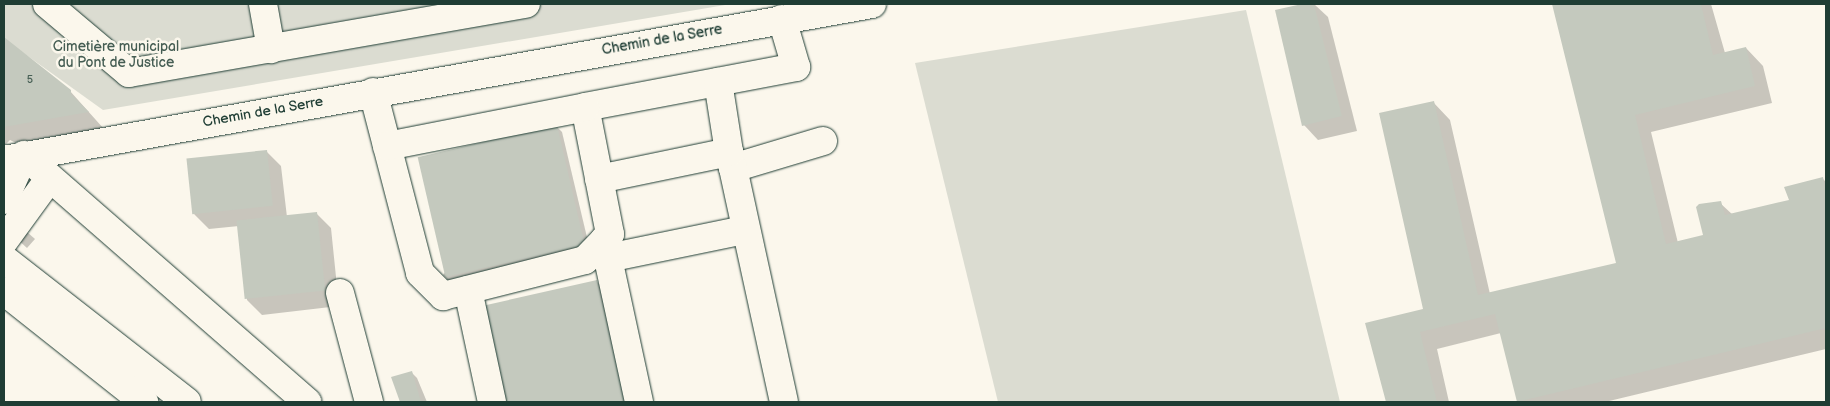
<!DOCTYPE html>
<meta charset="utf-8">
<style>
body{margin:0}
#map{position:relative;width:1830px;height:406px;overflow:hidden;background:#fbf7ec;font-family:"Balsamiq Sans",sans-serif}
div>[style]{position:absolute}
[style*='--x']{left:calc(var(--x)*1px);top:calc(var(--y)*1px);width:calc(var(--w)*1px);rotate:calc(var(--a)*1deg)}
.green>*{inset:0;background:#dbdcd1}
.shadow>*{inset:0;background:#0003}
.building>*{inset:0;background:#c4c9be;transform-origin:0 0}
.roads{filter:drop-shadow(0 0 1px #1f3d34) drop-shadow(0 0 1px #1f3d34)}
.minor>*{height:28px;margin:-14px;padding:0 14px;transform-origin:14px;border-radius:14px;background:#fbf7ec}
.major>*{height:28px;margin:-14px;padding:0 14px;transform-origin:14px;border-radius:14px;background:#fbf7ec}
span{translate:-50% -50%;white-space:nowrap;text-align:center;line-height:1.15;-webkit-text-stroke:5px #fbf7ec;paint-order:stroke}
.number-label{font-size:11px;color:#486056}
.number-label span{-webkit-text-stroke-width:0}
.street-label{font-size:14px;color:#1f3d34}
.park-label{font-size:14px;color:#455d53}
.frame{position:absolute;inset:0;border:5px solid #1f3d34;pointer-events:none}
</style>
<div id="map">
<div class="green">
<i style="clip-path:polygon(4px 4px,731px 4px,103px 110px,4px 39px)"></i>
<i style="clip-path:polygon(1246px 10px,1340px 402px,998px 402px,915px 63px)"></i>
</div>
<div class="shadow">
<i style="clip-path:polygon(1308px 4px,1314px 4px,1328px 17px,1357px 131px,1318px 140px,1304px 125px,1277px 11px)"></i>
<i style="clip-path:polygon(1554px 4px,1711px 4px,1725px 53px,1746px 48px,1763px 66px,1772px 103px,1651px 132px,1678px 243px,1705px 236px,1720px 203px,1733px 215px,1790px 201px,1822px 178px,1826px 182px,1826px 349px,1605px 402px,1519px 402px,1501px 333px,1437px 349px,1449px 402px,1387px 402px,1366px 324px,1424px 310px,1433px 102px,1450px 120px,1490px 294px,1617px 264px)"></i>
<i style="clip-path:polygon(4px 39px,70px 91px,104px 129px,18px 144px,10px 140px,4px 146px)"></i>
<i style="clip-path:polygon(556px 126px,562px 132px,590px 250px,449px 281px,443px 275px)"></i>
<i style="clip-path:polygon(267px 152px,281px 166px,287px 217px,316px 213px,331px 228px,339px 306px,262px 315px,247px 300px,239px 226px,209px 229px,194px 214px)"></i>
<i style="clip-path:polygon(19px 225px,35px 239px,27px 248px,17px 239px)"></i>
<i style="clip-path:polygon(596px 281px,602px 287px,628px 402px,506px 402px,483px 307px)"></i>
<i style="clip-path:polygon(411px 372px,417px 378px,427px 402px,401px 402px,393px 378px)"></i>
</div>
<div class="building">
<i style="clip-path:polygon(1302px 4px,1314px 4px,1342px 116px,1302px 126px,1275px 10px)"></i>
<i style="clip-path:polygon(1552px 4px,1701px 4px,1713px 55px,1746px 47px,1755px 86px,1635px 115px,1666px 244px,1703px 235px,1696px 207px,1699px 204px,1721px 201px,1725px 215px,1789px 200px,1784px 187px,1823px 177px,1826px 192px,1826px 328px,1517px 402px,1495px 314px,1420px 332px,1437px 402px,1386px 402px,1365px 323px,1423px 309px,1379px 113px,1434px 101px,1478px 295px,1616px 263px)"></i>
<i style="clip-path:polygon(4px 37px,71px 90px,71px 94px,89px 112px,4px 127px)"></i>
<i style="left:557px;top:125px;width:123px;height:143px;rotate:77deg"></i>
<i style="left:267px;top:150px;width:56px;height:81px;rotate:84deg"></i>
<i style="left:317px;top:212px;width:79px;height:81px;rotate:84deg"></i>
<i style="clip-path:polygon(597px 280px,625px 402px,504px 402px,482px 306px)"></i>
<i style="clip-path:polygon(412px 371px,421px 402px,400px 402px,391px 377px)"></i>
</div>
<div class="roads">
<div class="minor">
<i style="--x:47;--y:4;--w:107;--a:40.1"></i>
<i style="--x:129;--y:73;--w:403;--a:-9.9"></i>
<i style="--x:263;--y:4;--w:46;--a:79.9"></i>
<i style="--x:373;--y:92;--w:187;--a:75.4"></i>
<i style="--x:420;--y:273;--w:33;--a:45"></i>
<i style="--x:443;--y:296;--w:146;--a:-14.2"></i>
<i style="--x:585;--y:260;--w:36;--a:-46"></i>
<i style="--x:610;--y:234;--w:129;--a:-101.1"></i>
<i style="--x:585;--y:107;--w:215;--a:-10.7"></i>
<i style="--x:796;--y:67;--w:50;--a:-106.3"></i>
<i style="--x:387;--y:146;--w:202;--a:-11.1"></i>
<i style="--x:729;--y:152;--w:16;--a:76"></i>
<i style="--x:733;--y:168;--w:94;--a:-16.7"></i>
<i style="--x:24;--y:155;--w:376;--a:41.1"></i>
<i style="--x:4;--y:160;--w:882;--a:-10.19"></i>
<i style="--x:733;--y:168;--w:239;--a:77.7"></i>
<i style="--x:599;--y:179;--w:133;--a:-11.7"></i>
<i style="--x:729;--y:152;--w:71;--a:-98.9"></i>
<i style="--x:4;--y:200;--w:49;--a:-66"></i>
<i style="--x:604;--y:240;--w:166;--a:77.8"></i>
<i style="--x:4;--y:241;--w:77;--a:-54"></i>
<i style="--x:608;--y:258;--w:139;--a:-11.6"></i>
<i style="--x:468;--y:290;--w:115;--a:77.9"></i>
<i style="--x:340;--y:293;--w:113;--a:75.1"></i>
</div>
<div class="major">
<i style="--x:4;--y:259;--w:232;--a:38"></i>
<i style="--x:4;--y:291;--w:179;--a:38.4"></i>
</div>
</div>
<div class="number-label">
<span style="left:30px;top:80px">5</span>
</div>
<div class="street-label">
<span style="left:662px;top:40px;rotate:-10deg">Chemin de la Serre</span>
<span style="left:263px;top:112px;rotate:-10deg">Chemin de la Serre</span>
</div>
<div class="park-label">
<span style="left:116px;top:55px">Cimetière municipal<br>du Pont de Justice</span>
</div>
<div class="frame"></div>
</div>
